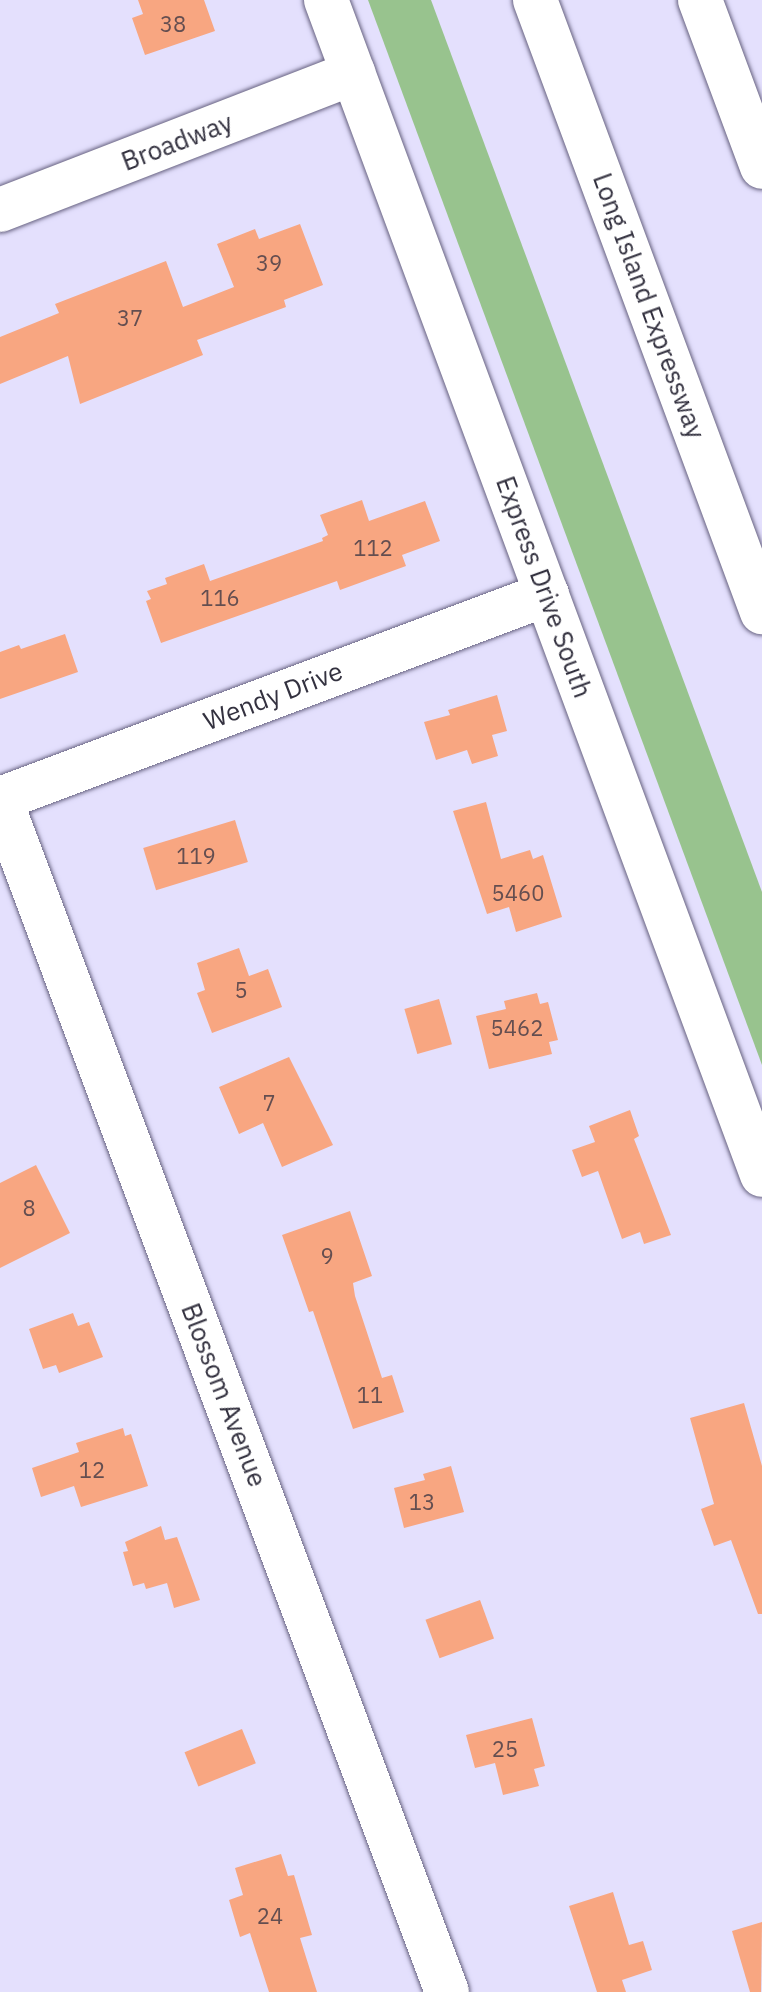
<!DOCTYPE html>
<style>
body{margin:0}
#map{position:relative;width:762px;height:1992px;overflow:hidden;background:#e4e0fd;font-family:"IBM Plex Sans",sans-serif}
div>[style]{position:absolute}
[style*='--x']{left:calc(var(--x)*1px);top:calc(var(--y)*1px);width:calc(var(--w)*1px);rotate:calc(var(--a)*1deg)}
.green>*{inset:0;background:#98c38e}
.building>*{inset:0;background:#f8a681;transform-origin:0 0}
.roads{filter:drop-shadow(0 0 2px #676281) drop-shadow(0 0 2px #676281)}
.minor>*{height:44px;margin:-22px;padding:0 22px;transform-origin:22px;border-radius:22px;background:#fff}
.major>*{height:44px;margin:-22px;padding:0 22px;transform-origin:22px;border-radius:22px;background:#fff}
.highway>*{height:44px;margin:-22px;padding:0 22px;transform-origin:22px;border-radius:22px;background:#fff}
span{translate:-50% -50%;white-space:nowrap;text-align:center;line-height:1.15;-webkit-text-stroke:6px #fff;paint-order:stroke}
.number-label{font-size:22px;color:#644e50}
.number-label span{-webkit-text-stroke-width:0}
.street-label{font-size:26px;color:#33313f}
</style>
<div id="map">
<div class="green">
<i style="clip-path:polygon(368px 0,431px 0,762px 892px,762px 1065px)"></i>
</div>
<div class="building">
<i style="clip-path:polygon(138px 0,204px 0,215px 31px,145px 55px,132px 18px,143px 14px)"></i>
<i style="clip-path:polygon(300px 224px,323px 285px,284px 300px,286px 307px,197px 340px,203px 355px,80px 404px,68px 356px,0 384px,0 337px,59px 313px,55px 304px,166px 261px,183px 307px,234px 287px,217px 244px,255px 229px,259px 239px)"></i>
<i style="clip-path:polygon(362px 500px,369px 521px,425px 501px,440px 541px,402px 555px,406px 566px,340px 590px,337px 581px,161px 643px,146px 601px,151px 599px,147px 591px,167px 584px,165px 578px,204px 564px,210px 581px,323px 541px,322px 538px,328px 535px,320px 515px)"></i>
<i style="clip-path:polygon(65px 634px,78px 672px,0 699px,0 652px,19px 645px,21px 649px)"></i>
<i style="clip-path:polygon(497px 695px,507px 731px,492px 735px,498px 756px,472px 764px,467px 750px,436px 760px,424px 722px,450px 715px,448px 710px)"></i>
<i style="clip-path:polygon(486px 802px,501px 859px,530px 850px,533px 859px,543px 855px,562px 917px,516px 932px,509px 907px,487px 914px,453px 811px)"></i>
<i style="left:235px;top:820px;width:44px;height:96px;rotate:73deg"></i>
<i style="clip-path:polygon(239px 948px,249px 976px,268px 969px,282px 1007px,212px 1033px,197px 993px,205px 990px,197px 963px)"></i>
<i style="clip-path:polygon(537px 993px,540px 1004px,548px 1002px,558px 1040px,549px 1042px,552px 1054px,489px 1069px,476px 1016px,506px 1009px,504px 1001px)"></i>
<i style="left:439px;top:999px;width:47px;height:36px;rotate:74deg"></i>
<i style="clip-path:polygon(289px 1057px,333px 1145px,282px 1167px,263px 1123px,239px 1134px,219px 1087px)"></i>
<i style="clip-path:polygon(630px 1110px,639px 1136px,634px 1139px,671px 1235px,644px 1244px,640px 1232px,622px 1239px,598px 1171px,582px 1177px,572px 1150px,595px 1142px,589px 1126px)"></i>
<i style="clip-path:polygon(36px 1165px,70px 1233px,0 1268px,0 1183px)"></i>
<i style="clip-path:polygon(350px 1211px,372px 1276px,353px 1283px,355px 1296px,382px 1378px,392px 1375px,404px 1412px,353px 1429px,313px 1311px,309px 1312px,282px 1235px)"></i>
<i style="clip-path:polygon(73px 1313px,78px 1326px,89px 1322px,103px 1357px,59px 1373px,56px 1365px,43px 1369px,29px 1329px)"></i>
<i style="clip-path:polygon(744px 1403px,762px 1466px,762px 1614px,758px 1614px,731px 1540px,714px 1546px,701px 1509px,714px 1504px,690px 1418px)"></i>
<i style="clip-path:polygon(123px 1428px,125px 1436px,131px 1434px,148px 1486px,81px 1507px,74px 1486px,41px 1497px,32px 1468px,79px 1452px,76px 1443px)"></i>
<i style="clip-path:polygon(451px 1466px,464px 1512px,404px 1528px,394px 1488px,425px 1480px,423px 1474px)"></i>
<i style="clip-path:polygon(161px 1526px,165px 1540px,177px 1537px,200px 1600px,174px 1608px,167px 1583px,146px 1589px,144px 1583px,133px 1586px,123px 1552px,128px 1551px,125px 1542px)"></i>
<i style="left:480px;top:1600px;width:41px;height:58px;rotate:70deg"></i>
<i style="clip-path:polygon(532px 1718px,545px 1766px,534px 1769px,539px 1786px,503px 1795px,495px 1763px,475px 1768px,466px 1735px)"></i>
<i style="left:242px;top:1729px;width:37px;height:62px;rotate:68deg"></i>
<i style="clip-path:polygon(281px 1854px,288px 1876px,294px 1875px,312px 1935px,300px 1938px,317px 1992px,269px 1992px,250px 1933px,240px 1937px,229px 1900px,243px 1895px,235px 1868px)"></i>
<i style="clip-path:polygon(613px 1892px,629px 1945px,643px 1941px,652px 1970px,622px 1980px,626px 1992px,597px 1992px,569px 1906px)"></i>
<i style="clip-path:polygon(762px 1922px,761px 1992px,750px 1992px,732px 1931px)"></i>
</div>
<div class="roads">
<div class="minor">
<i style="--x:0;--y:210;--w:379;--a:-21.2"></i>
<i style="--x:0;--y:799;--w:1274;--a:69.46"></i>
<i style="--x:0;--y:799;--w:584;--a:-20.54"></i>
</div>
<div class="major">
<i style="--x:326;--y:0;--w:1253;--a:69.64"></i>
</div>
<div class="highway">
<i style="--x:535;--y:0;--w:653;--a:69.65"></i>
<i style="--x:700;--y:0;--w:178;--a:69.6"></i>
</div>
</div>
<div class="number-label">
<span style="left:173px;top:24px">38</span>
<span style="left:269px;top:263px">39</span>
<span style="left:130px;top:318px">37</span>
<span style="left:373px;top:548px">112</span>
<span style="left:220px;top:598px">116</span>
<span style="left:196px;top:856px">119</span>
<span style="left:518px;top:893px">5460</span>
<span style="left:241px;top:990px">5</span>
<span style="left:517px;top:1028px">5462</span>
<span style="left:269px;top:1103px">7</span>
<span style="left:29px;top:1208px">8</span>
<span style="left:327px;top:1256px">9</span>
<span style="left:370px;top:1395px">11</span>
<span style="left:92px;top:1470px">12</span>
<span style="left:422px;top:1502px">13</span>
<span style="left:505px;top:1749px">25</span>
<span style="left:270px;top:1916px">24</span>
</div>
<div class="street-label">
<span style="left:177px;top:142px;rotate:-21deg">Broadway</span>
<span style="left:649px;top:306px;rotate:70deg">Long Island Expressway</span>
<span style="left:544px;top:587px;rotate:70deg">Express Drive South</span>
<span style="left:273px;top:696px;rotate:-21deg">Wendy Drive</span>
<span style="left:224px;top:1395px;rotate:69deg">Blossom Avenue</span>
</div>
</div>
